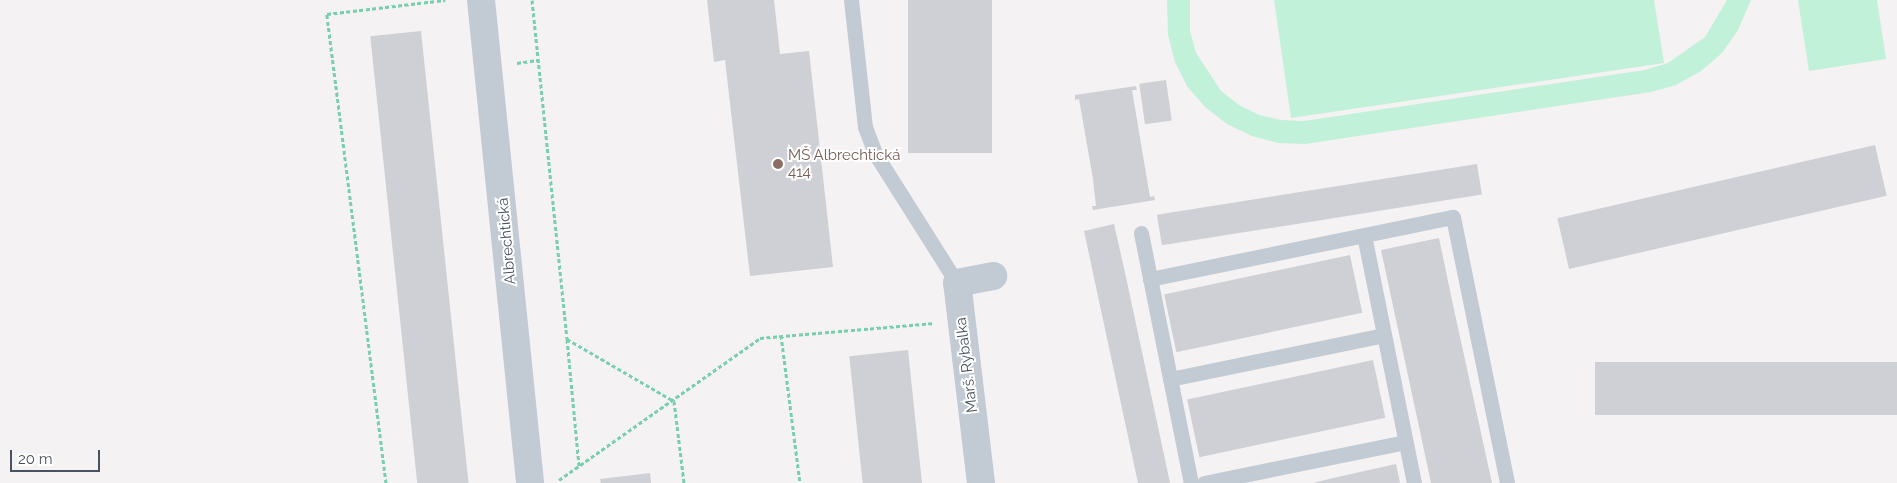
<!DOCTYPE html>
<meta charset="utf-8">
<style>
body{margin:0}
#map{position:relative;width:1897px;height:483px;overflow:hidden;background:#f4f2f2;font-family:Raleway,sans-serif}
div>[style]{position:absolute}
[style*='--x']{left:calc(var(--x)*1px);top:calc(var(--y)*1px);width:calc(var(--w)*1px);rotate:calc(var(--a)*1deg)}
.green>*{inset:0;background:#c1f1d9}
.building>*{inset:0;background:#ced0d6;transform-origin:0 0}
.path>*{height:3px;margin-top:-1.5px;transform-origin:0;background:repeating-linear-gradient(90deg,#78cfae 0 4px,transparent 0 6.5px)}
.lane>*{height:15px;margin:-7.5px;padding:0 7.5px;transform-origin:7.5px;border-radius:7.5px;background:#c2cad3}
.street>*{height:28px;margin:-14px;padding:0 14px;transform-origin:14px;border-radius:14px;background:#c2cad3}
.dots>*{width:14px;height:14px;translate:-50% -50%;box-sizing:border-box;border:2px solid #fff;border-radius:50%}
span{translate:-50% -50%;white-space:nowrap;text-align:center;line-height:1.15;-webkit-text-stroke:4px #fff;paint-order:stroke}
.education-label{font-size:15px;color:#785e54}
.left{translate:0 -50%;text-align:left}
.street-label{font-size:15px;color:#495260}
.scale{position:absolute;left:10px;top:450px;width:90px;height:22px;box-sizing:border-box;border:2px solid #495260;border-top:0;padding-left:6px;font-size:15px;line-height:18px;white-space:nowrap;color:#495260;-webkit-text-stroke:4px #fff;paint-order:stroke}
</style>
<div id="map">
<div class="green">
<i style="clip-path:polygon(1167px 0,1190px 0,1190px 31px,1196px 53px,1221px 91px,1239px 105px,1259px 115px,1281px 120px,1304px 121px,1645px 70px,1668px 63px,1705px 37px,1727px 0,1751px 0,1738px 30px,1722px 53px,1701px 71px,1676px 85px,1651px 92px,1305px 144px,1278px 143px,1252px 136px,1227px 124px,1205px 107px,1187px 86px,1175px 62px,1168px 35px)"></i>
<i style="clip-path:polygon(1274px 0,1654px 0,1664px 63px,1291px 118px)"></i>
<i style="clip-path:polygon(1798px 0,1877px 0,1886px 59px,1809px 71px)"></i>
</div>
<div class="building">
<i style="clip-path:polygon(707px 0,774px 0,780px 54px,809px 51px,833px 267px,750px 276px,725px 60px,714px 62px)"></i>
<i style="left:908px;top:0;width:84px;height:153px"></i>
<i style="left:421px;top:31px;width:455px;height:51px;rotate:84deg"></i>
<i style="left:1166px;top:80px;width:41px;height:27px;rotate:82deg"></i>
<i style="clip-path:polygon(1136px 86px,1137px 90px,1132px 90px,1150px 197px,1154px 196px,1155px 200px,1093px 210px,1092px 206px,1096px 206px,1093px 179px,1079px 99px,1075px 100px,1075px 95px)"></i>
<i style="left:1875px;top:145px;width:52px;height:326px;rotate:77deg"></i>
<i style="left:1477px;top:164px;width:31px;height:324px;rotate:81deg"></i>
<i style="clip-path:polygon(1114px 224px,1126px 277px,1170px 483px,1138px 483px,1084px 231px)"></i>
<i style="clip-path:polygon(1439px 238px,1453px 305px,1492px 483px,1431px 483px,1418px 422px,1381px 250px)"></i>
<i style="left:1350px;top:255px;width:59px;height:190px;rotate:78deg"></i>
<i style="left:908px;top:350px;width:134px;height:59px;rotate:84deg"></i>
<i style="left:1373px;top:360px;width:59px;height:190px;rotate:78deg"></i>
<i style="left:1897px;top:362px;width:53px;height:302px;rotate:90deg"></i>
<i style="clip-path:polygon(1396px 464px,1400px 483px,1313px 483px,1329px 479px)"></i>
<i style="clip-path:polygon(650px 473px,651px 483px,601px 483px,600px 479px)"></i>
</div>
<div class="path">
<i style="--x:532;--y:0;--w:341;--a:84.1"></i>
<i style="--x:567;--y:339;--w:124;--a:30.1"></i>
<i style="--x:674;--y:401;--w:83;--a:83"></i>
<i style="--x:517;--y:63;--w:21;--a:-8"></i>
<i style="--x:781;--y:335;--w:149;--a:82.7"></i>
<i style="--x:567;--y:339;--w:128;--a:84.6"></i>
<i style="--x:559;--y:480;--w:246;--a:-35.2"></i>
<i style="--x:760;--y:338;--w:175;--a:-4.9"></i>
<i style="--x:386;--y:483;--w:473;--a:-97.2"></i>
<i style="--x:327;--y:14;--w:119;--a:-6.8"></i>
</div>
<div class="lane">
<i style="--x:851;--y:0;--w:128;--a:83.7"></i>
<i style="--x:865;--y:127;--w:30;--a:69"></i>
<i style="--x:876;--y:155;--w:151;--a:57.7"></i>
<i style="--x:1141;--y:233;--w:255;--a:78.7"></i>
<i style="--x:1364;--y:235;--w:253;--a:78.6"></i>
<i style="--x:1150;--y:279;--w:309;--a:-11.6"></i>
<i style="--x:1453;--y:217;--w:271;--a:78.5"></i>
<i style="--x:1170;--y:379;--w:218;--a:-11.6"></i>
<i style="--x:1204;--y:483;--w:205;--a:-11.5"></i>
</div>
<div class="street">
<i style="--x:481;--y:0;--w:485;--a:84.2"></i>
<i style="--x:981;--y:483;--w:201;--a:-96.8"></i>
<i style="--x:957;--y:283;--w:37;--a:-11"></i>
</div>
<div class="dots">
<i style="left:778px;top:164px;background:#8d6e63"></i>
</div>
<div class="education-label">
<span class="left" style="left:788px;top:164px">MŠ Albrechtická<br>414</span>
</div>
<div class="street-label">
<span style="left:507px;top:241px;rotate:-95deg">Albrechtická</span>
<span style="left:967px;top:365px;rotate:-97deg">Marš. Rybalka</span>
</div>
<div class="scale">20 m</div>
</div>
